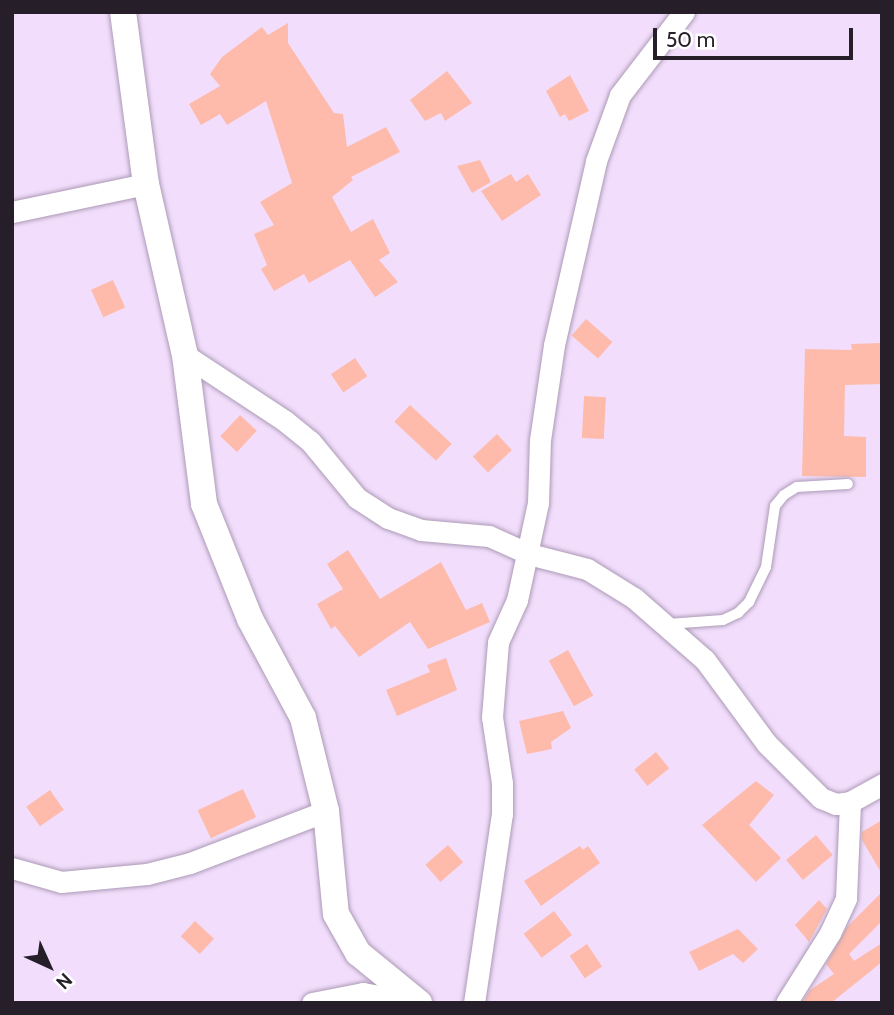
<!DOCTYPE html>
<style>
body{margin:0}
#map{position:relative;width:894px;height:1015px;overflow:hidden;background:#f2defc;font-family:Cabin,sans-serif}
div>[style]{position:absolute}
[style*='--x']{left:calc(var(--x)*1px);top:calc(var(--y)*1px);width:calc(var(--w)*1px);rotate:calc(var(--a)*1deg)}
.building>*{inset:0;background:#febbab;transform-origin:0 0}
.roads{filter:drop-shadow(0 0 2px #ac9ab6) drop-shadow(0 0 2px #ac9ab6)}
.service>*{height:10px;margin:-5px;padding:0 5px;transform-origin:5px;border-radius:5px;background:#fff}
.minor>*{height:21px;margin:-10.5px;padding:0 10.5px;transform-origin:10.5px;border-radius:10.5px;background:#fff}
.tertiary>*{height:26px;margin:-13px;padding:0 13px;transform-origin:13px;border-radius:13px;background:#fff}
span{translate:-50% -50%;white-space:nowrap;text-align:center;line-height:1.15;-webkit-text-stroke:7px #fff;paint-order:stroke}
.frame{position:absolute;inset:0;border:14px solid #261f2a;pointer-events:none}
.north{position:absolute;left:14px;top:931px;width:70px;height:70px;-webkit-text-stroke:5px #fff;paint-order:stroke;rotate:135deg;font-size:19px;font-weight:700;line-height:28px;text-align:center;color:#261f2a}
.north::after{content:'';display:block;margin:auto;width:24px;height:32px;background:#261f2a;clip-path:polygon(50% 0,100% 100%,50% 72%,0 100%)}
.scale{position:absolute;left:653px;top:28px;width:200px;height:32px;box-sizing:border-box;border:4px solid #261f2a;border-top:0;padding-left:9px;font-size:21px;line-height:24px;white-space:nowrap;color:#261f2a;-webkit-text-stroke:5px #fff;paint-order:stroke}
</style>
<div id="map">
<div class="building">
<i style="clip-path:polygon(288px 23px,288px 43px,334px 113px,343px 114px,347px 147px,386px 127px,400px 152px,351px 177px,353px 180px,332px 197px,351px 232px,373px 219px,390px 253px,379px 260px,398px 282px,375px 297px,350px 260px,309px 283px,304px 274px,274px 291px,261px 269px,267px 265px,254px 234px,274px 225px,260px 202px,292px 183px,266px 101px,227px 125px,220px 114px,201px 125px,189px 104px,220px 86px,210px 74px,222px 57px,262px 27px,268px 35px)"></i>
<i style="clip-path:polygon(447px 71px,472px 103px,445px 121px,441px 113px,425px 121px,410px 100px)"></i>
<i style="clip-path:polygon(570px 75px,589px 111px,569px 121px,565px 114px,560px 117px,546px 91px)"></i>
<i style="clip-path:polygon(480px 160px,491px 182px,472px 193px,457px 166px)"></i>
<i style="clip-path:polygon(511px 174px,516px 182px,528px 174px,541px 195px,502px 221px,481px 191px)"></i>
<i style="left:113px;top:280px;width:30px;height:24px;rotate:66deg"></i>
<i style="left:586px;top:319px;width:35px;height:22px;rotate:41deg"></i>
<i style="clip-path:polygon(882px 343px,882px 384px,845px 385px,844px 436px,866px 437px,866px 477px,802px 476px,805px 349px,852px 350px,851px 344px)"></i>
<i style="left:355px;top:358px;width:22px;height:29px;rotate:56deg"></i>
<i style="left:584px;top:396px;width:22px;height:42px;rotate:3deg"></i>
<i style="left:410px;top:405px;width:57px;height:23px;rotate:43deg"></i>
<i style="left:240px;top:415px;width:23px;height:29px;rotate:43deg"></i>
<i style="left:497px;top:434px;width:22px;height:33px;rotate:47deg"></i>
<i style="clip-path:polygon(348px 550px,380px 599px,441px 562px,466px 610px,482px 603px,490px 622px,428px 649px,410px 622px,359px 657px,335px 626px,331px 629px,317px 604px,343px 589px,327px 564px)"></i>
<i style="left:568px;top:650px;width:52px;height:22px;rotate:61deg"></i>
<i style="clip-path:polygon(446px 658px,457px 690px,397px 716px,386px 690px,430px 672px,427px 665px)"></i>
<i style="clip-path:polygon(563px 711px,571px 728px,551px 742px,552px 749px,527px 754px,519px 721px)"></i>
<i style="left:656px;top:752px;width:21px;height:28px;rotate:51deg"></i>
<i style="clip-path:polygon(756px 781px,774px 795px,749px 825px,781px 858px,756px 882px,702px 825px)"></i>
<i style="left:243px;top:789px;width:31px;height:50px;rotate:65deg"></i>
<i style="left:50px;top:790px;width:24px;height:29px;rotate:55deg"></i>
<i style="clip-path:polygon(882px 820px,882px 874px,862px 840px,862px 832px)"></i>
<i style="left:816px;top:835px;width:26px;height:39px;rotate:50deg"></i>
<i style="left:448px;top:845px;width:23px;height:30px;rotate:49deg"></i>
<i style="clip-path:polygon(580px 846px,583px 850px,588px 846px,600px 863px,541px 906px,524px 881px)"></i>
<i style="clip-path:polygon(882px 892px,882px 921px,849px 954px,854px 961px,882px 943px,882px 962px,831px 1003px,802px 1003px,810px 990px,834px 974px,826px 964px,847px 927px)"></i>
<i style="clip-path:polygon(819px 900px,827px 909px,809px 942px,795px 925px)"></i>
<i style="left:554px;top:911px;width:30px;height:38px;rotate:53deg"></i>
<i style="left:195px;top:921px;width:26px;height:21px;rotate:43deg"></i>
<i style="clip-path:polygon(738px 929px,758px 949px,743px 963px,733px 954px,699px 971px,689px 952px)"></i>
<i style="left:587px;top:944px;width:27px;height:21px;rotate:56deg"></i>
</div>
<div class="roads">
<div class="service">
<i style="--x:668;--y:624;--w:55;--a:-4.2"></i>
<i style="--x:723;--y:620;--w:17;--a:-25"></i>
<i style="--x:738;--y:613;--w:16;--a:-45"></i>
<i style="--x:749;--y:602;--w:39;--a:-64"></i>
<i style="--x:766;--y:567;--w:62;--a:-81.6"></i>
<i style="--x:775;--y:506;--w:14;--a:-51"></i>
<i style="--x:784;--y:495;--w:15;--a:-32"></i>
<i style="--x:797;--y:487;--w:51;--a:-3.4"></i>
</div>
<div class="minor">
<i style="--x:12;--y:212;--w:137;--a:-11.8"></i>
<i style="--x:185;--y:355;--w:120;--a:33.4"></i>
<i style="--x:285;--y:421;--w:32;--a:39"></i>
<i style="--x:310;--y:441;--w:74;--a:50.5"></i>
<i style="--x:357;--y:498;--w:37;--a:33"></i>
<i style="--x:388;--y:518;--w:35;--a:20"></i>
<i style="--x:421;--y:530;--w:68;--a:5"></i>
<i style="--x:489;--y:536;--w:44;--a:24.2"></i>
<i style="--x:529;--y:554;--w:60;--a:14.5"></i>
<i style="--x:587;--y:569;--w:55;--a:31.7"></i>
<i style="--x:634;--y:598;--w:94;--a:41.1"></i>
<i style="--x:705;--y:660;--w:104;--a:53.6"></i>
<i style="--x:767;--y:744;--w:76;--a:45"></i>
<i style="--x:821;--y:798;--w:16;--a:22"></i>
<i style="--x:836;--y:804;--w:14;--a:-8"></i>
<i style="--x:850;--y:802;--w:37;--a:-29"></i>
<i style="--x:12;--y:868;--w:51;--a:15.9"></i>
<i style="--x:61;--y:882;--w:86;--a:-5.3"></i>
<i style="--x:147;--y:874;--w:44;--a:-14.3"></i>
<i style="--x:190;--y:863;--w:146;--a:-20.9"></i>
<i style="--x:312;--y:1003;--w:52;--a:-11.1"></i>
<i style="--x:363;--y:993;--w:54;--a:10.7"></i>
<i style="--x:474;--y:1003;--w:191;--a:-81.6"></i>
<i style="--x:502;--y:814;--w:31;--a:-90"></i>
<i style="--x:502;--y:783;--w:67;--a:-98.6"></i>
<i style="--x:492;--y:717;--w:75;--a:-85.4"></i>
<i style="--x:498;--y:642;--w:46;--a:-65.7"></i>
<i style="--x:517;--y:600;--w:99;--a:-77.8"></i>
<i style="--x:538;--y:503;--w:63;--a:-88.2"></i>
<i style="--x:540;--y:440;--w:96;--a:-81.6"></i>
<i style="--x:554;--y:345;--w:189;--a:-77.1"></i>
<i style="--x:596;--y:161;--w:70;--a:-70"></i>
<i style="--x:620;--y:95;--w:105;--a:-52.4"></i>
<i style="--x:786;--y:1003;--w:83;--a:-57.8"></i>
<i style="--x:830;--y:933;--w:38;--a:-65"></i>
<i style="--x:846;--y:898;--w:96;--a:-87.6"></i>
</div>
<div class="tertiary">
<i style="--x:123;--y:12;--w:174;--a:82.4"></i>
<i style="--x:146;--y:184;--w:175;--a:77.2"></i>
<i style="--x:185;--y:355;--w:150;--a:82.7"></i>
<i style="--x:204;--y:504;--w:124;--a:68.2"></i>
<i style="--x:250;--y:619;--w:112;--a:61.8"></i>
<i style="--x:303;--y:718;--w:96;--a:76.1"></i>
<i style="--x:326;--y:811;--w:103;--a:84.5"></i>
<i style="--x:336;--y:914;--w:45;--a:60.6"></i>
<i style="--x:358;--y:953;--w:79;--a:39.3"></i>
</div>
</div>
<div class="frame"></div>
<div class="north">N</div>
<div class="scale">50 m</div>
</div>
